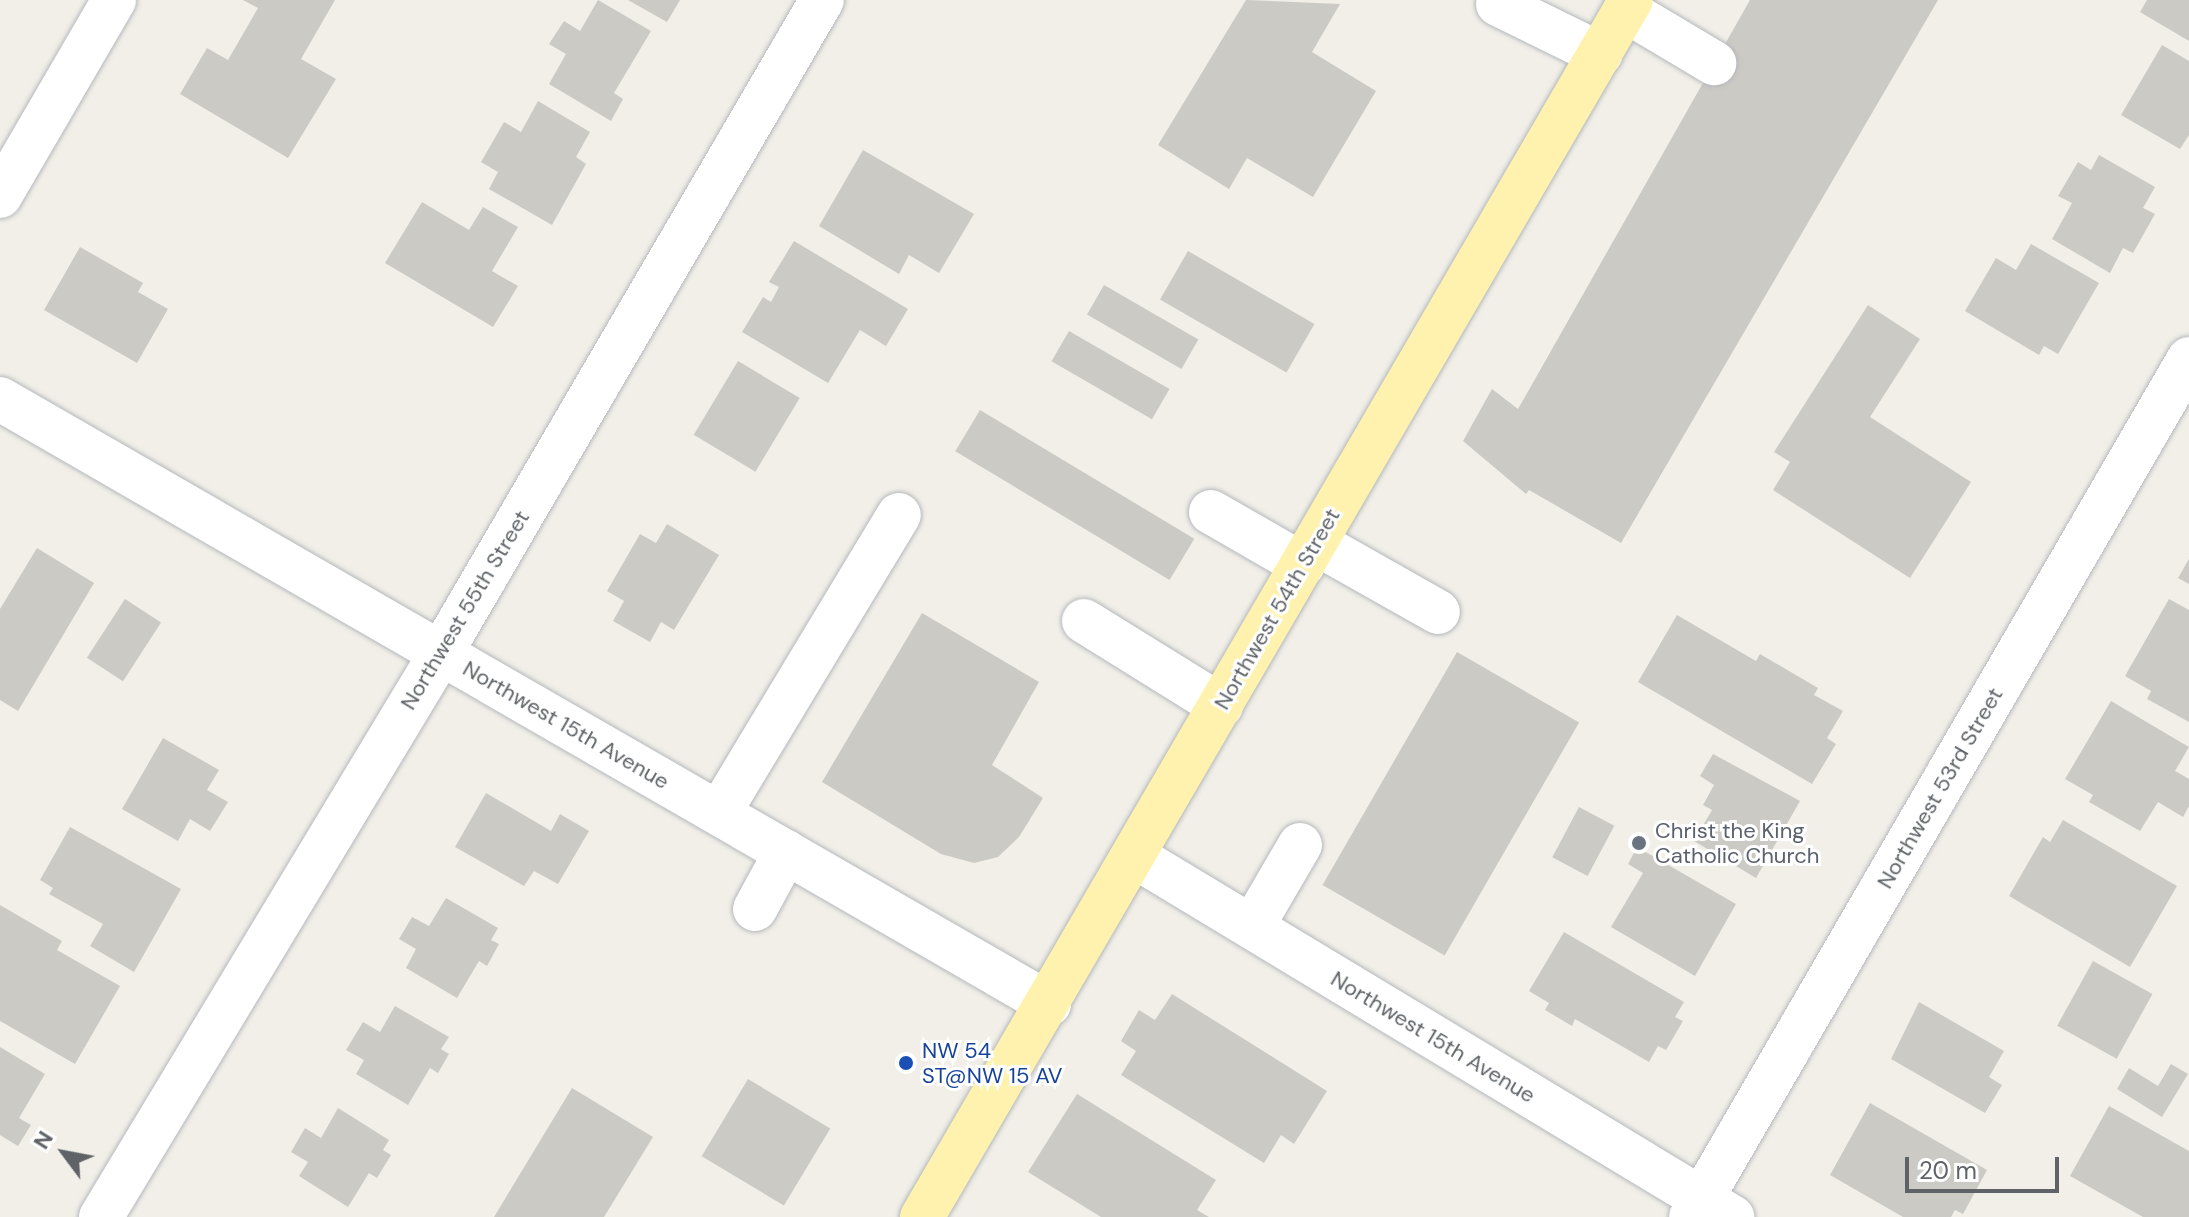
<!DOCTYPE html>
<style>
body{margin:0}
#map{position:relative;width:2189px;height:1217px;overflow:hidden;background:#f1efe8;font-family:"DM Sans",sans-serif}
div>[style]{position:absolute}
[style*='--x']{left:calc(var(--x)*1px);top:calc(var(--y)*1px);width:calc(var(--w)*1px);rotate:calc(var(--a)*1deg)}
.building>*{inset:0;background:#cccac5;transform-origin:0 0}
.roads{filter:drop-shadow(0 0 2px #b5b8bc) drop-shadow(0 0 2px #b5b8bc)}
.minor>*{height:44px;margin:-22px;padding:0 22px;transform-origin:22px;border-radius:22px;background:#fff}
.major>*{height:44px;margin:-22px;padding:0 22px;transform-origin:22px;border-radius:22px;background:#fff2af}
.dots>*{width:22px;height:22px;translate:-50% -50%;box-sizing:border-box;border:4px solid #fff;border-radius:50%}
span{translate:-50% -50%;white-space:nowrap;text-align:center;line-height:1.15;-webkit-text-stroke:6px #fff;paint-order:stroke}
.street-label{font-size:22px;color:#5f6368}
.worship-label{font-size:22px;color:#5b616d}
.left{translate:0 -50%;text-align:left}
.transit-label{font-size:22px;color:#164399}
.north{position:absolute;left:24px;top:1113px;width:80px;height:80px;-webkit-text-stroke:6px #fff;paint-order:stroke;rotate:302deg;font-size:22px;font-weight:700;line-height:32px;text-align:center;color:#5f6368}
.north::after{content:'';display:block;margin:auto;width:28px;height:36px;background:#5f6368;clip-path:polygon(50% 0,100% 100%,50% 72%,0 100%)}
.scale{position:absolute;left:1905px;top:1157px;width:154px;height:36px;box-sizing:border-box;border:4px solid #5f6368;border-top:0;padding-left:10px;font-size:24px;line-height:28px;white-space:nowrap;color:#5f6368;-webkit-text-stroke:6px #fff;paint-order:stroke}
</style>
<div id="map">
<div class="building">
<i style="clip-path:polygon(243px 0,335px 0,301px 59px,336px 79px,288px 158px,180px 94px,207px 48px,228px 60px,258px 8px)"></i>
<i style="clip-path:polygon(598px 0,651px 31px,614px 93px,623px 99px,611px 121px,549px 84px,566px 54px,549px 44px,564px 21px,580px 31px)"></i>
<i style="clip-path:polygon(628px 0,680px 0,667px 22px)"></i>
<i style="clip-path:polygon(1246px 0,1340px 4px,1312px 52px,1376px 91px,1313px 197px,1247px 158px,1229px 189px,1158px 145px)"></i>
<i style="clip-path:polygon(1750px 0,1938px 0,1621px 543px,1529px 490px,1526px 494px,1463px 441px,1492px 389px,1518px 409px)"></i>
<i style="clip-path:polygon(2147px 0,2189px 0,2189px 41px,2140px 12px)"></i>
<i style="clip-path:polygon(2162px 45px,2189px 61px,2189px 135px,2180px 149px,2121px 115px)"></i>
<i style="clip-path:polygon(538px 101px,590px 132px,576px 157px,586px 164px,552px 225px,489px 189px,498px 172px,481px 162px,504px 122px,521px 132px)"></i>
<i style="clip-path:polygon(863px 150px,974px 214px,939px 273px,909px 255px,899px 274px,819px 226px)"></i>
<i style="clip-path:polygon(2099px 155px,2155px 187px,2143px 208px,2155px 214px,2133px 253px,2123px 248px,2110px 273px,2052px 239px,2072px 203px,2058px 196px,2078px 162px,2091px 170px)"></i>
<i style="clip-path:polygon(422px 202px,469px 230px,483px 207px,518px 227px,492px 271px,518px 286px,493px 327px,385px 263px)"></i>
<i style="clip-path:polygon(794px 241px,908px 309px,886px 346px,860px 330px,828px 383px,742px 332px,763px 297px,771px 302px,779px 287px,769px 282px)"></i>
<i style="clip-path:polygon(2031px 244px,2099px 283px,2058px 354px,2044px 346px,2039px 355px,1965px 311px,1996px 258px,2016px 270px)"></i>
<i style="clip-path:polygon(80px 247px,143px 283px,138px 292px,168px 309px,137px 363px,44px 310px)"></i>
<i style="left:1188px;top:251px;width:146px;height:56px;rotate:30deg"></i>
<i style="left:1104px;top:285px;width:109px;height:34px;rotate:30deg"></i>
<i style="clip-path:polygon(1868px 305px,1920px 339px,1870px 417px,1971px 482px,1910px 578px,1773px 490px,1790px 462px,1774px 452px)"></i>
<i style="left:1069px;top:331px;width:116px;height:35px;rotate:30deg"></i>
<i style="left:738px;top:361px;width:72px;height:86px;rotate:31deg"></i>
<i style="left:980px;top:410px;width:250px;height:48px;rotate:31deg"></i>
<i style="clip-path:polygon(667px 524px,719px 555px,674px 630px,661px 622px,650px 642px,613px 621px,624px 601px,607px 591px,640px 534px,656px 543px)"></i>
<i style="clip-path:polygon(37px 548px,94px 583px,18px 711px,0 700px,0 609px)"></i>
<i style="clip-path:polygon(2189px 559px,2189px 584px,2178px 578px)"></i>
<i style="left:125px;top:599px;width:43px;height:70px;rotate:33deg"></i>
<i style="clip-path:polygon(2169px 599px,2189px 610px,2189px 722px,2147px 699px,2151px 691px,2125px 676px)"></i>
<i style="clip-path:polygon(922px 613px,1039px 682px,992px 765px,1043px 798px,1019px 837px,998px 857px,974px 863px,941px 854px,822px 782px)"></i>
<i style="clip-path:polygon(1677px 615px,1756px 661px,1760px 654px,1818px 688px,1814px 695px,1843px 711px,1827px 738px,1836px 744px,1812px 784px,1638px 682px)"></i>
<i style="left:1457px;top:652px;width:141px;height:269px;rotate:30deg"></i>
<i style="clip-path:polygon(2111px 701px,2189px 747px,2175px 771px,2189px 779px,2189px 806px,2183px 817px,2158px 802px,2140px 831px,2089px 802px,2093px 795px,2065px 779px)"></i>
<i style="clip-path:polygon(163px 738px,219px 770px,207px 790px,228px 802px,210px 831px,190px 819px,178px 841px,122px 809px)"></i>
<i style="clip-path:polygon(1713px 754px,1800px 801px,1756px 878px,1694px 841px,1712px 810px,1703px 805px,1714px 785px,1700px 776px)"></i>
<i style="clip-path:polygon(486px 793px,551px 831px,560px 814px,589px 831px,558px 884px,534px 871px,524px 886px,455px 847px)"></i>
<i style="left:1579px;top:807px;width:40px;height:57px;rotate:28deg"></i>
<i style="clip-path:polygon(2063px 820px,2177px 886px,2130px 967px,2009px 896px,2043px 837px,2050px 842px)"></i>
<i style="clip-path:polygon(70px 827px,181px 889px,134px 972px,90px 946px,103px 924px,49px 894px,53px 888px,40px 880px)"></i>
<i style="clip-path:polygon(1637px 847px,1736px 904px,1695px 976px,1611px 927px,1643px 873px,1628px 864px)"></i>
<i style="clip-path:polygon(446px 898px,498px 928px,491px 940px,499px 944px,487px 966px,479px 961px,457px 998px,406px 968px,416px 949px,399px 939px,412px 917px,429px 926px)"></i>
<i style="clip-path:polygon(0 905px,62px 941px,57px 950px,120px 986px,75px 1064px,0 1021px)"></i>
<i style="clip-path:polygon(1564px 932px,1684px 1002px,1675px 1017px,1683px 1021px,1666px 1050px,1658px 1046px,1649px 1062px,1575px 1019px,1572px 1026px,1545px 1010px,1549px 1003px,1529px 991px)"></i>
<i style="left:2093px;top:961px;width:68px;height:74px;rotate:29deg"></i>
<i style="clip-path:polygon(1172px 994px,1327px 1091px,1294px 1144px,1281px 1135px,1264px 1163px,1121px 1075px,1136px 1051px,1121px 1041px,1139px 1010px,1155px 1020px)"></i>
<i style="clip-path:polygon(1919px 1002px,2004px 1051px,1989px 1077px,2002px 1085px,1985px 1113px,1891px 1059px)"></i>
<i style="clip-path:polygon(395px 1006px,449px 1037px,441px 1049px,449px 1054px,438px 1073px,430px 1068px,408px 1105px,356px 1074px,364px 1060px,346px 1050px,363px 1022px,380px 1032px)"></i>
<i style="clip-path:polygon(0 1047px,45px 1074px,19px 1118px,31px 1125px,18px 1146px,0 1135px)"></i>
<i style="clip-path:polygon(2171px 1064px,2188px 1074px,2162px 1117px,2117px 1089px,2129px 1068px,2158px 1086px)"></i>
<i style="left:748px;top:1079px;width:96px;height:90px;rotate:31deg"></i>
<i style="clip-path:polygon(572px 1088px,653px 1137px,604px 1217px,494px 1217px)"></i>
<i style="clip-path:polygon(1077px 1094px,1216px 1180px,1197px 1210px,1209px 1217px,1101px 1217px,1028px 1172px)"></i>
<i style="clip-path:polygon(1870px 1103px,1987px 1170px,1963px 1214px,1955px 1210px,1951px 1217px,1903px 1217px,1830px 1175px)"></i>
<i style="clip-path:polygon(2109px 1106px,2189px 1151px,2189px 1217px,2143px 1217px,2070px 1176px)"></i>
<i style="clip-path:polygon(338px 1108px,389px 1140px,383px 1150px,391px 1155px,377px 1178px,369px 1173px,348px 1207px,299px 1176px,308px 1162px,291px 1152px,305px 1128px,321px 1138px)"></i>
</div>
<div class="roads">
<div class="minor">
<i style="--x:1498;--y:4;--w:114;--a:26.1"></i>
<i style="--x:1625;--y:10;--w:104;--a:30.8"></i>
<i style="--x:0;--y:196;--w:227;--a:-59.8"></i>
<i style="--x:0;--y:399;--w:1211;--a:29.97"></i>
<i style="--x:1211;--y:512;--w:106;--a:29.9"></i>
<i style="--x:1316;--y:543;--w:140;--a:29.5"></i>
<i style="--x:1084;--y:621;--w:161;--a:31.8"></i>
<i style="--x:719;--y:813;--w:348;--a:-58.9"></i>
<i style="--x:1134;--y:856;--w:699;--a:31.12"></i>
<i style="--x:755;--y:909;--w:65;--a:-61.5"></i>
<i style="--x:1252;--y:927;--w:95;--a:-59.7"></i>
<i style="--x:101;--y:1217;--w:659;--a:-58.92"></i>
<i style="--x:441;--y:653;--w:756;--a:-59.74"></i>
<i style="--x:1691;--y:1217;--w:992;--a:-59.87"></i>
</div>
<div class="major">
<i style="--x:922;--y:1217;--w:1408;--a:-59.78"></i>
</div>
</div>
<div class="dots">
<i style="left:1639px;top:843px;background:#6b7280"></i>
<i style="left:906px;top:1063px;background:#1a4fb4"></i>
</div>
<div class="street-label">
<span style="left:1277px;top:609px;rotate:-60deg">Northwest 54th Street</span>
<span style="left:465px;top:610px;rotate:-59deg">Northwest 55th Street</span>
<span style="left:566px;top:725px;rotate:30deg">Northwest 15th Avenue</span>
<span style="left:1940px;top:788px;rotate:-60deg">Northwest 53rd Street</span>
<span style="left:1433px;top:1037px;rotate:31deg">Northwest 15th Avenue</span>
</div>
<div class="worship-label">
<span class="left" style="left:1655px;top:843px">Christ the King<br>Catholic Church</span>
</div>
<div class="transit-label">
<span class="left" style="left:922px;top:1063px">NW 54<br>ST@NW 15 AV</span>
</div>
<div class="north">N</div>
<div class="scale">20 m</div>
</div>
